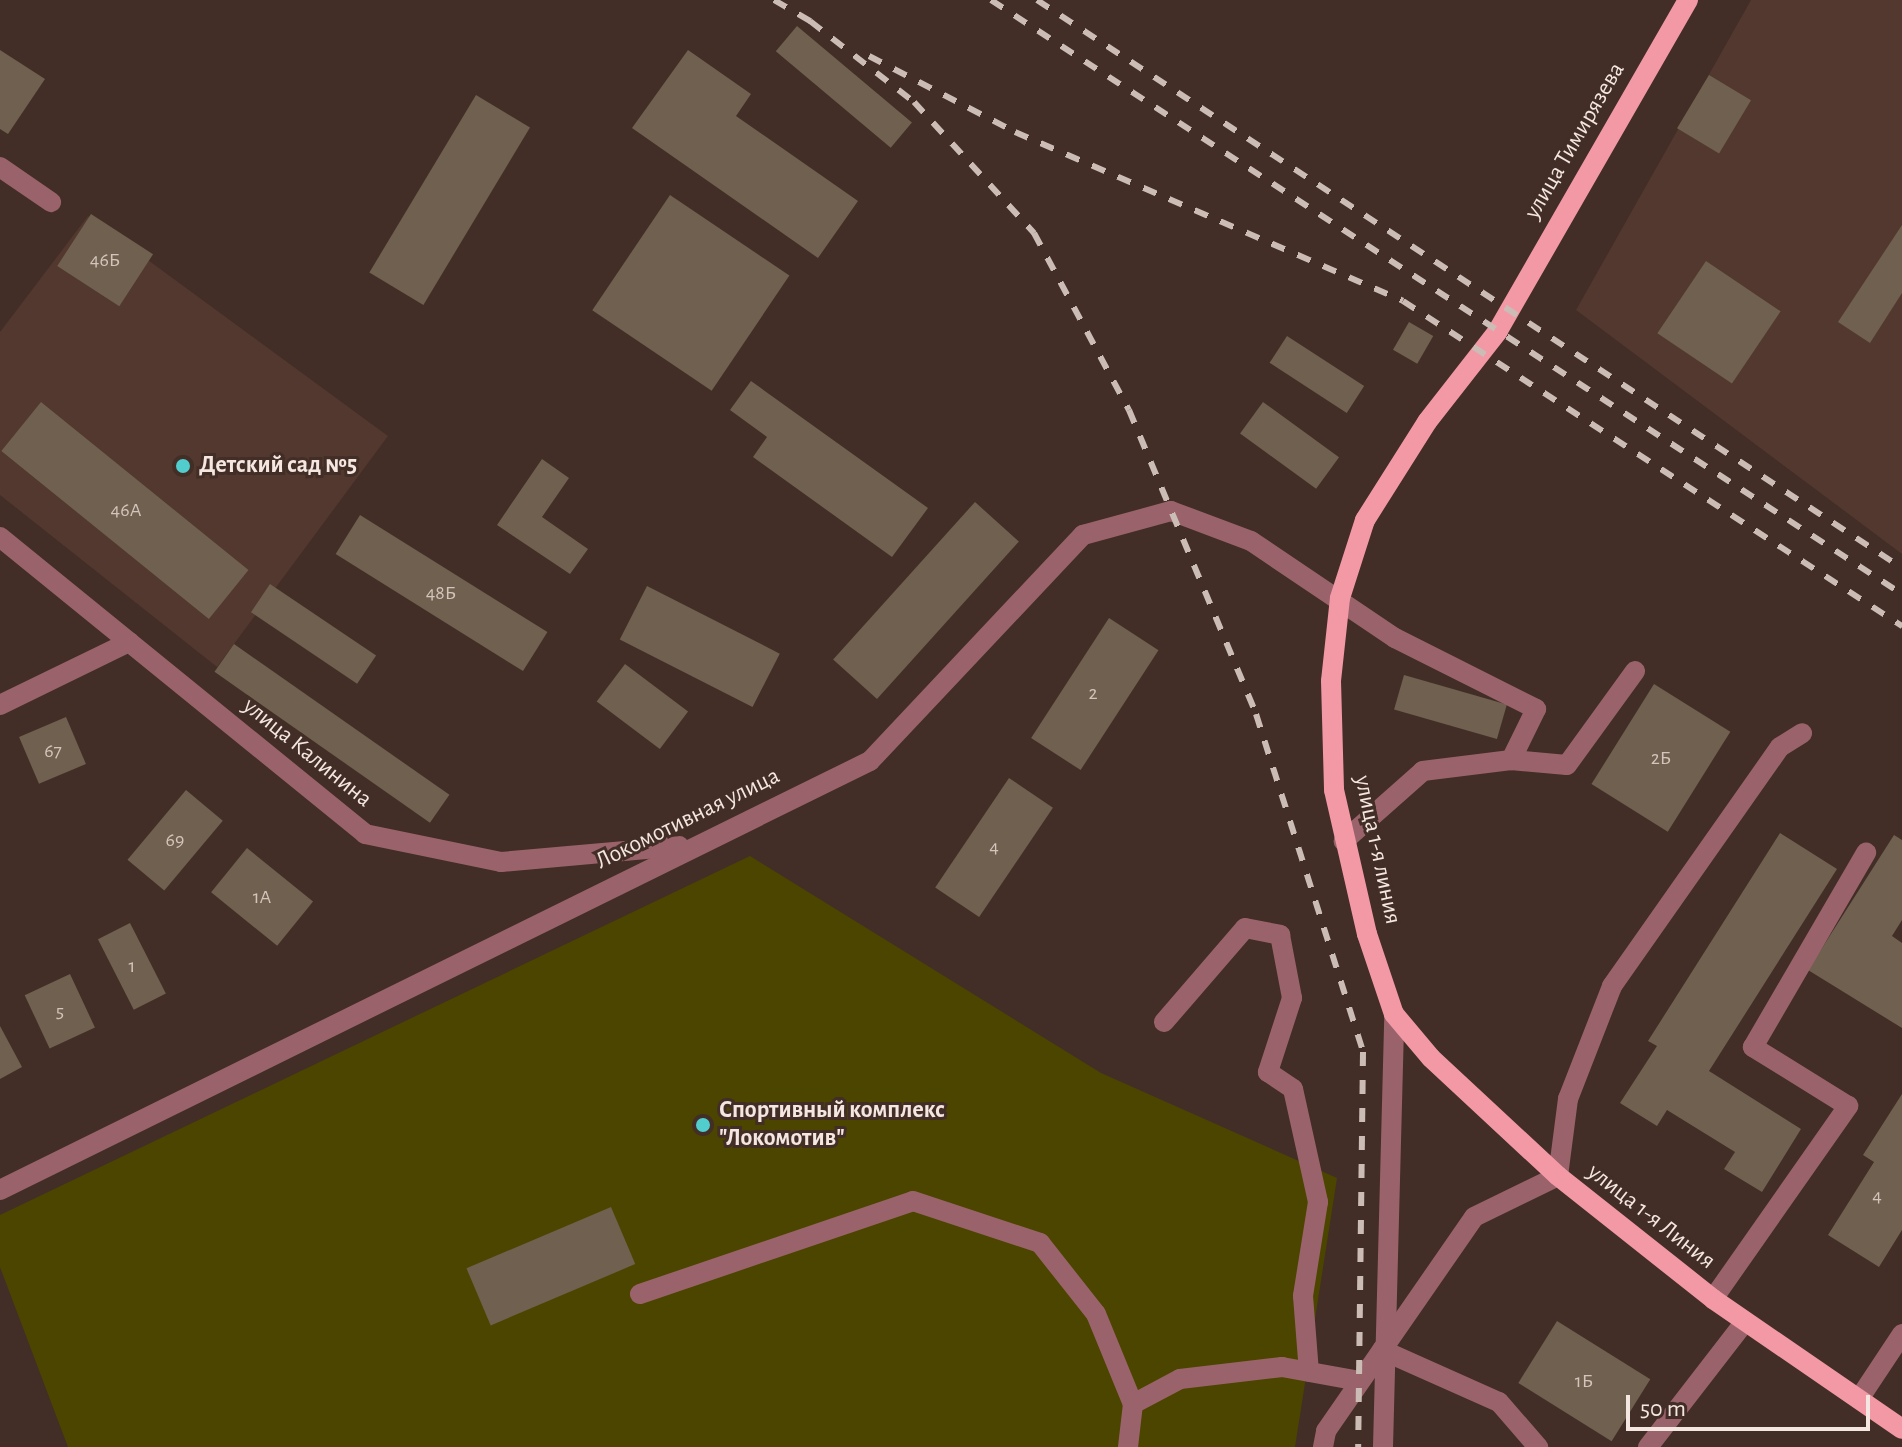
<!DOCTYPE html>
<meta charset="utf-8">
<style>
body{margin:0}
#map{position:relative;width:1902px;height:1447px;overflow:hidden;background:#422e26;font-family:"Alegreya Sans",sans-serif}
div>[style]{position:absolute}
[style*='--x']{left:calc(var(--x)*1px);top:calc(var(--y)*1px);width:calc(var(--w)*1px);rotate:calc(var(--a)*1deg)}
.built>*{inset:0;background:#52382e}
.green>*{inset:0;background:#4c4500}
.building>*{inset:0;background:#6f604f;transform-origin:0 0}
.minor>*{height:20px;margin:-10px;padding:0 10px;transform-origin:10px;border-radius:10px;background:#9a636b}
.major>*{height:20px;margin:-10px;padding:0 10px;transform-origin:10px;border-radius:10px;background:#f398a5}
.rail>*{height:6px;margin-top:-3px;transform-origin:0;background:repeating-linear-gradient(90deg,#cbbcb6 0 14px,transparent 0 28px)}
.dots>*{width:22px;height:22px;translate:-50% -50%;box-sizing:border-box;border:4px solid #422e26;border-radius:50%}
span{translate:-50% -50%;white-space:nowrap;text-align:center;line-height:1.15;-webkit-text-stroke:6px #422e26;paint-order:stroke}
.number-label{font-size:20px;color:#d3c4bc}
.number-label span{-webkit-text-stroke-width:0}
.street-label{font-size:24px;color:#f4e6e1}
.poi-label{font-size:24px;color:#f4e6e1;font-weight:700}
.left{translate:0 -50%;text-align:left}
.scale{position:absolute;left:1626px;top:1395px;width:244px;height:36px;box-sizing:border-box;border:4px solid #f4e6e1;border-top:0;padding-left:10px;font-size:24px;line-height:28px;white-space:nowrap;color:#f4e6e1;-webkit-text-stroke:6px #422e26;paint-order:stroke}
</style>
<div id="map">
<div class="built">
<i style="clip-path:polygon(1751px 0,1902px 0,1902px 554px,1576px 310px)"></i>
<i style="clip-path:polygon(88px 216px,388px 436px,217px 667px,0 495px,0 332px)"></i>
</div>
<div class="green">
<i style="clip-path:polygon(750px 856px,1101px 1073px,1337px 1178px,1295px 1447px,68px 1447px,0 1267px,0 1215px)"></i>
</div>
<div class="building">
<i style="left:797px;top:26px;width:150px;height:33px;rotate:40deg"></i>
<i style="clip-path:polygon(0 50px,45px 79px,8px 134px,0 129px)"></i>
<i style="clip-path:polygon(688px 50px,751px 94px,736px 116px,858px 201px,818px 258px,632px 128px)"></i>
<i style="left:1709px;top:75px;width:49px;height:62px;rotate:31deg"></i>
<i style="left:476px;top:95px;width:63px;height:207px;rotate:31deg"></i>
<i style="left:670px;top:195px;width:144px;height:139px;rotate:34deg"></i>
<i style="left:91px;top:214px;width:74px;height:62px;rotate:33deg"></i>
<i style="clip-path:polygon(1902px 225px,1902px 293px,1870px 343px,1838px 322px)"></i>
<i style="left:1706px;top:261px;width:90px;height:87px;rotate:34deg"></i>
<i style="left:1409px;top:322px;width:28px;height:32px;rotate:30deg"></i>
<i style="left:1287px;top:336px;width:92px;height:32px;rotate:33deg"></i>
<i style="clip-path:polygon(751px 381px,928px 508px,892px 557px,753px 457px,767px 437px,730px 410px)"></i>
<i style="left:41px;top:402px;width:267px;height:63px;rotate:39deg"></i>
<i style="left:1263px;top:402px;width:94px;height:39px;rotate:36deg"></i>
<i style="clip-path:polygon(542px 459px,569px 478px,542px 517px,588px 549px,570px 574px,497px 525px)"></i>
<i style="left:975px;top:502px;width:59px;height:212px;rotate:42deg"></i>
<i style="left:360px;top:515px;width:221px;height:46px;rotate:32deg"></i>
<i style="left:270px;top:584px;width:128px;height:34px;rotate:34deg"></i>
<i style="left:647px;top:586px;width:149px;height:60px;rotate:27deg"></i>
<i style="left:1109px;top:618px;width:59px;height:143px;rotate:33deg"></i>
<i style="left:234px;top:644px;width:263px;height:34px;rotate:35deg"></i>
<i style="left:625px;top:664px;width:79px;height:47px;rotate:37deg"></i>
<i style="left:1404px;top:675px;width:107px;height:36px;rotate:16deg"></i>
<i style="left:1654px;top:684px;width:90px;height:118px;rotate:32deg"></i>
<i style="left:66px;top:717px;width:51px;height:51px;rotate:67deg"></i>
<i style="left:1009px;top:778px;width:53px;height:132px;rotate:34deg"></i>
<i style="left:186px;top:790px;width:48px;height:91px;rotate:40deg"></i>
<i style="clip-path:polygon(1780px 833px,1837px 869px,1709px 1071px,1801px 1129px,1762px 1192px,1724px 1169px,1735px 1152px,1667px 1110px,1657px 1126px,1620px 1103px,1657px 1046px,1648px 1041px)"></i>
<i style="clip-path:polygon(1894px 835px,1902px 840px,1902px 920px,1892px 936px,1902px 943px,1902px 1028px,1808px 970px)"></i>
<i style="left:247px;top:848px;width:85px;height:57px;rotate:39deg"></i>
<i style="left:130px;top:923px;width:79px;height:36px;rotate:63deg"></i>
<i style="left:70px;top:974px;width:59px;height:50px;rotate:65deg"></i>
<i style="clip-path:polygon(0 1026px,22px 1067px,0 1079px)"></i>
<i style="clip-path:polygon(1902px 1094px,1902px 1230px,1879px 1267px,1828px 1235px,1874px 1162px,1863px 1155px)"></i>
<i style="left:611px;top:1207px;width:62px;height:157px;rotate:67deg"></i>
<i style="left:1557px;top:1321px;width:110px;height:73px;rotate:32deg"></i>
</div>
<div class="minor">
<i style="--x:0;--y:167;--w:62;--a:34.5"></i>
<i style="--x:0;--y:537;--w:471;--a:39.1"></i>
<i style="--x:365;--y:834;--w:139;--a:11.6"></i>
<i style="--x:501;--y:862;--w:179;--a:-5.1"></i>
<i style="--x:0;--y:705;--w:144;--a:-26"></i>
<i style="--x:1511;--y:760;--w:56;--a:5.1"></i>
<i style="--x:1567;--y:765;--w:116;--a:-54.1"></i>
<i style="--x:1164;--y:1022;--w:124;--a:-49.2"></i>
<i style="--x:1245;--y:928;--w:36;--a:11"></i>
<i style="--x:1280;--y:935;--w:64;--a:79.2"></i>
<i style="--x:1292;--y:998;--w:78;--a:108"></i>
<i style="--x:1268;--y:1072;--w:30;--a:34"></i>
<i style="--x:1293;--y:1089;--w:116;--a:77.5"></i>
<i style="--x:1318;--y:1202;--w:95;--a:99.1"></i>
<i style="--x:1303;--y:1296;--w:76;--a:85.5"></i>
<i style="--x:0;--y:1190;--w:970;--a:-26.25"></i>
<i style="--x:870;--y:761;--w:311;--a:-46.7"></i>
<i style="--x:1083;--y:535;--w:91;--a:-15.3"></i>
<i style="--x:1171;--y:511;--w:85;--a:20.6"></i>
<i style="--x:1251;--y:541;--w:174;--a:34"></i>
<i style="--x:1395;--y:638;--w:158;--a:26.7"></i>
<i style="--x:1536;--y:709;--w:57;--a:116.1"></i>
<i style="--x:1511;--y:760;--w:89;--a:172.9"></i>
<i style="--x:1423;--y:771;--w:106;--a:138.5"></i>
<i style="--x:640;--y:1294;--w:288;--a:-18.8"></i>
<i style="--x:913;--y:1201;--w:134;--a:18.3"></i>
<i style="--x:1040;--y:1243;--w:90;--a:51.7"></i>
<i style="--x:1096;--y:1314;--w:97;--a:67.7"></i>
<i style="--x:1713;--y:1299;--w:236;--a:-55"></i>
<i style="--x:1848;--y:1106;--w:112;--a:-148.2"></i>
<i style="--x:1753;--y:1047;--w:225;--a:-59.8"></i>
<i style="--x:1382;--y:1350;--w:128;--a:24"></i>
<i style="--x:1499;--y:1402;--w:60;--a:49.1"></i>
<i style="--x:1859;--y:1399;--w:78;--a:-56.5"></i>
<i style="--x:1128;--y:1447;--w:43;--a:-83.4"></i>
<i style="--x:1133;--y:1404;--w:53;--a:-28"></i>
<i style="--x:1180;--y:1379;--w:103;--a:-6.7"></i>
<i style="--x:1282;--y:1367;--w:78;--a:10.3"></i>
<i style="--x:1323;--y:1447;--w:16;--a:-79"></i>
<i style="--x:1326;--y:1431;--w:260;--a:-55.3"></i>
<i style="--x:1474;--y:1217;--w:93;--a:-26"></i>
<i style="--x:1558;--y:1176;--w:78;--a:-82.6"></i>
<i style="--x:1568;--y:1099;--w:121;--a:-68.7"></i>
<i style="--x:1612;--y:986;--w:292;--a:-54.9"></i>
<i style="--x:1780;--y:747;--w:26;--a:-32"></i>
<i style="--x:1383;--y:1447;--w:433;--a:-88.5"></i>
<i style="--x:1648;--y:1447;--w:157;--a:-52.3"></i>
</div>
<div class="major">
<i style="--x:1688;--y:0;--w:382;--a:119.9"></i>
<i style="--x:1498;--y:331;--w:115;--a:128"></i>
<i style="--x:1427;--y:422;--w:116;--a:122.3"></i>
<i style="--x:1365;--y:520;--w:82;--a:107.8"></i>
<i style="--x:1340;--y:598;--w:83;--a:96.2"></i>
<i style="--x:1331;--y:681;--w:109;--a:88.4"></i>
<i style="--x:1334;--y:790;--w:148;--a:77.1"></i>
<i style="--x:1367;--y:934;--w:84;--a:71.4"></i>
<i style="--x:1394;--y:1014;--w:57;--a:49.9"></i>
<i style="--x:1431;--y:1058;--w:173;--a:42.9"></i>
<i style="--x:1558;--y:1176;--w:198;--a:38.4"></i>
<i style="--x:1713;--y:1299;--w:229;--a:34.5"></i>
</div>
<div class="rail">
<i style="--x:774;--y:0;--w:50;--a:30.2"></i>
<i style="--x:991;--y:0;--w:1088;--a:33.11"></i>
<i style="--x:1037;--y:0;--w:1035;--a:33.29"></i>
<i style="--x:810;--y:21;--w:132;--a:37.9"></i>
<i style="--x:914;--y:102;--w:178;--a:47.5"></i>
<i style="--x:1034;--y:233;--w:201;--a:61.8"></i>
<i style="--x:1129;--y:410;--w:329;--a:67.3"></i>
<i style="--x:1256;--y:714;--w:355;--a:72.4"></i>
<i style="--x:1363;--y:1052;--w:395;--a:90.7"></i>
<i style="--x:869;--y:56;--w:165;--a:27.5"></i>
<i style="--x:1015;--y:132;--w:423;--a:23.5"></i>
<i style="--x:1403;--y:301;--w:596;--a:33.08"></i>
</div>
<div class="dots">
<i style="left:183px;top:466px;background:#52cdce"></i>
<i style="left:703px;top:1125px;background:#52cdce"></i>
</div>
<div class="number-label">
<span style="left:105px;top:260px">46Б</span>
<span style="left:126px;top:510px">46А</span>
<span style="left:441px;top:593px">48Б</span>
<span style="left:1093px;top:693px">2</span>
<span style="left:53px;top:751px">67</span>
<span style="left:1661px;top:758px">2Б</span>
<span style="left:175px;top:840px">69</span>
<span style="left:994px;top:847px">4</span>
<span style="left:262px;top:897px">1А</span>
<span style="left:132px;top:966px">1</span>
<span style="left:60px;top:1011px">5</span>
<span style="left:1877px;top:1196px">4</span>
<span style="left:1584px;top:1381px">1Б</span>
</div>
<div class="street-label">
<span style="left:1575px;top:141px;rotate:-60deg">улица Тимирязева</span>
<span style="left:307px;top:753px;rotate:39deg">улица Калинина</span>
<span style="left:688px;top:819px;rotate:-26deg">Локомотивная улица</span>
<span style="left:1377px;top:850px;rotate:78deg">улица 1-я линия</span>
<span style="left:1651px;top:1217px;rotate:38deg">улица 1-я Линия</span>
</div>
<div class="poi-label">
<span class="left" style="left:199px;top:466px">Детский сад №5</span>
<span class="left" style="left:719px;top:1125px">Спортивный комплекс<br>"Локомотив"</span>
</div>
<div class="scale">50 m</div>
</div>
